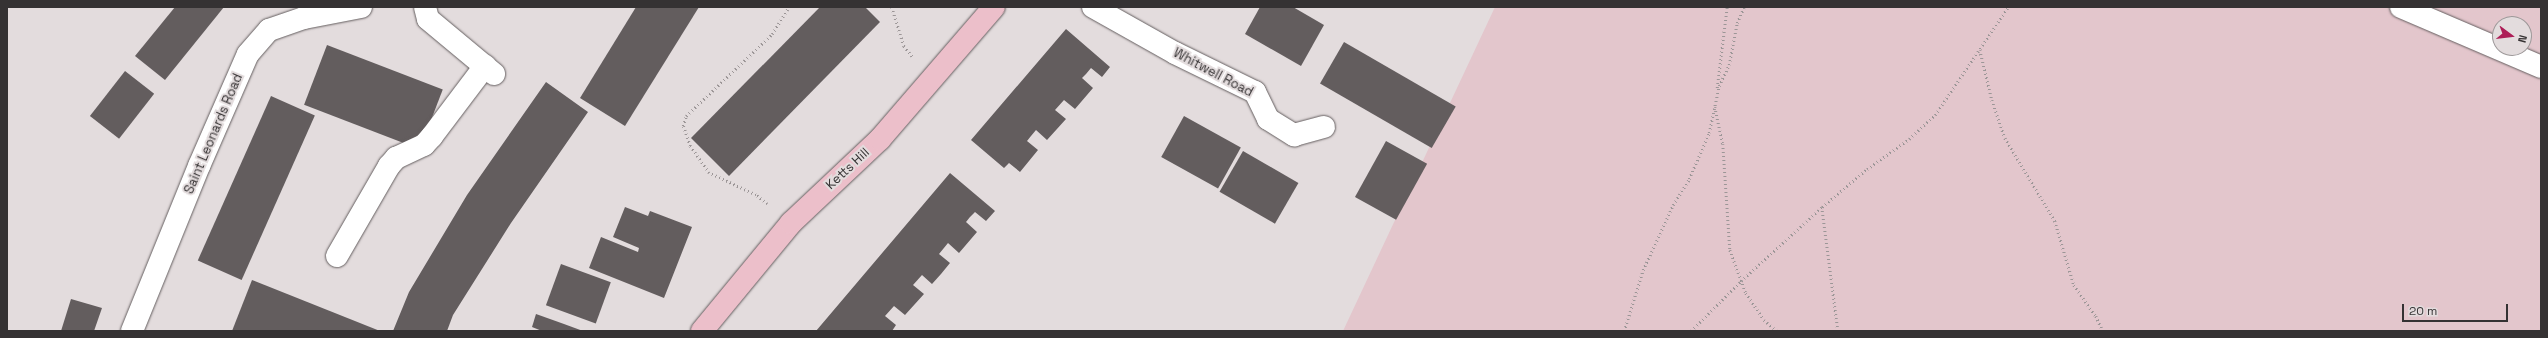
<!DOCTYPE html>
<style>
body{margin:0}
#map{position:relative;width:2548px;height:338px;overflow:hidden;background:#e3dcdd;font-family:"Space Grotesk",sans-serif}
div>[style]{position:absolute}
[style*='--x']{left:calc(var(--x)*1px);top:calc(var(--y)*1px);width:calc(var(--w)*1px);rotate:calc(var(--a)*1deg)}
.green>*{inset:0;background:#e3c6cc}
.building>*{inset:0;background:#635d5e;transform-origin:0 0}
.path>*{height:2.5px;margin-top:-1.25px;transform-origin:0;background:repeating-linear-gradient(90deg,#9c9697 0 1px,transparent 0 4px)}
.roads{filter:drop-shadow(0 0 1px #645e5f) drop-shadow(0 0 1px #645e5f)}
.minor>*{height:22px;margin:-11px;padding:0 11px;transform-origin:11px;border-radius:11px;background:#fff}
.major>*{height:22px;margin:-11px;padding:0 11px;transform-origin:11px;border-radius:11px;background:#ecbfca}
span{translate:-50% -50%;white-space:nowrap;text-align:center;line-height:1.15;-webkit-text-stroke:4px #e3dcdd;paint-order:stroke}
.street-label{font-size:13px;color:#353233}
.frame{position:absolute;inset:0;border:8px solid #353233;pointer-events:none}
.north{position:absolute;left:2492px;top:16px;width:40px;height:40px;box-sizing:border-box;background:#e3dcdd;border:1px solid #9d9899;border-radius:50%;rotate:105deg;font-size:11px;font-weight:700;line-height:16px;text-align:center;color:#353233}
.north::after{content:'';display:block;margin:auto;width:14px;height:18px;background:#ad1e57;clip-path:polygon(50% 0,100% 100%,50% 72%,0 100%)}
.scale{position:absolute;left:2402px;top:304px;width:106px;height:18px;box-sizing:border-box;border:2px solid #353233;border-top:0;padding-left:5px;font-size:12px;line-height:14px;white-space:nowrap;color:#353233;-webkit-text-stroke:3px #e3dcdd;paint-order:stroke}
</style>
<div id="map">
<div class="green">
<i style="clip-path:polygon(evenodd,1495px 7px,2541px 7px,2541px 331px,1343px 331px,1495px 7px,2500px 24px,2524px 24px,2524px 48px,2500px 48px,2500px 24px)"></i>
</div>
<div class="building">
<i style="clip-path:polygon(175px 7px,224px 7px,165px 80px,135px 56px)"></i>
<i style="clip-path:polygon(636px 7px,699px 7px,625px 126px,580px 98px)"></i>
<i style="clip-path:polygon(820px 7px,865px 7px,880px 22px,729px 176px,691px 138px)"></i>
<i style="clip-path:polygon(1260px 7px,1293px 7px,1324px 25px,1301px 66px,1245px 34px)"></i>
<i style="clip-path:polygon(1066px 29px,1110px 67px,1102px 77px,1091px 68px,1086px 74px,1082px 78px,1093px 88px,1075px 109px,1064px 100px,1055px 110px,1066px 119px,1047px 140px,1036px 130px,1031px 136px,1027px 141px,1038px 150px,1020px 172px,1009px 163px,1004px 168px,971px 140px)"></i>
<i style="left:1344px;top:42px;width:129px;height:48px;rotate:30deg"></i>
<i style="left:327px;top:45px;width:124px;height:64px;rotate:21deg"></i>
<i style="left:125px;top:71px;width:37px;height:57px;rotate:38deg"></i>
<i style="clip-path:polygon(546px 82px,588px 112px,511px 223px,453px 315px,447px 331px,393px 331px,409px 292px,467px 195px)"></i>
<i style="left:271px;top:96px;width:48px;height:180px;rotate:24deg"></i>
<i style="left:1184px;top:116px;width:65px;height:47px;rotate:29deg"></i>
<i style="left:1386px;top:141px;width:47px;height:64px;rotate:29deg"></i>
<i style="left:1243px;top:151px;width:64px;height:47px;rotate:30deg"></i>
<i style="clip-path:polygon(950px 173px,995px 211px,986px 221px,975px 212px,970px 217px,966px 222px,977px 232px,959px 253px,948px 243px,939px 254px,950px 263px,941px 274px,932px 284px,922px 275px,913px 285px,924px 294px,905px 315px,894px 306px,885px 316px,896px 325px,892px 331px,816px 331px)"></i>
<i style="clip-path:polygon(625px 207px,648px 216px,650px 211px,692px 227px,664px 298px,589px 268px,601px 237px,638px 252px,639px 248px,613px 237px)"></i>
<i style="left:561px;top:264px;width:53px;height:44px;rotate:20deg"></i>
<i style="clip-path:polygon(252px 280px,380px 331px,232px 331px)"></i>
<i style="clip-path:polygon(71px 299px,102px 308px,94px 331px,61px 331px)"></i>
<i style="clip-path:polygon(536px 314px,564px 324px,583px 331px,542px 331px,532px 327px)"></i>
</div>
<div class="path">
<i style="--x:892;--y:7;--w:41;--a:72.9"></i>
<i style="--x:904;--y:46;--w:14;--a:51"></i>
<i style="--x:1980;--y:50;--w:51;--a:76.5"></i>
<i style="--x:1992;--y:100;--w:40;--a:71.1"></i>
<i style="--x:2005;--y:138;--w:97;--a:58.9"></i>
<i style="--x:2055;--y:221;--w:67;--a:73.5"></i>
<i style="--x:2074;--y:285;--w:38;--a:55"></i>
<i style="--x:2096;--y:316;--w:17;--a:65"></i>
<i style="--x:1717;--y:88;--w:82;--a:-83"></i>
<i style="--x:1715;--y:107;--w:38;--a:78"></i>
<i style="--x:1723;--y:144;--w:106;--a:86.2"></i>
<i style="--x:1730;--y:250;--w:46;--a:69.6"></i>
<i style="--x:1746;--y:293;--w:32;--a:56"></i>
<i style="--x:1764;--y:320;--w:17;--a:40"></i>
<i style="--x:767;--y:204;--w:14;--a:-141"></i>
<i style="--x:756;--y:195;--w:52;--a:-154.9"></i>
<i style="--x:709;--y:173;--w:33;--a:-125"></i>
<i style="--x:690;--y:146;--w:21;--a:-109"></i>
<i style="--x:683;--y:126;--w:10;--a:-73"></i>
<i style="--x:686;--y:116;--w:119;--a:-43.6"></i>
<i style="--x:772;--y:34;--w:32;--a:-58"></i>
<i style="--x:1822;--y:207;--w:125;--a:82.6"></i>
<i style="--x:1624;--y:331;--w:64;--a:-72.7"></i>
<i style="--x:1643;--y:270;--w:72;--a:-65.2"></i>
<i style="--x:1673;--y:205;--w:31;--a:-58"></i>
<i style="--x:1689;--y:179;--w:50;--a:-66.5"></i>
<i style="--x:1709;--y:133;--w:48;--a:-78"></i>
<i style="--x:1719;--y:86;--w:23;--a:-65"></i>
<i style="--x:1729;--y:65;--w:43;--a:-79.2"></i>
<i style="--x:1737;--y:23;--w:17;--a:-66"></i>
<i style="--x:1691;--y:331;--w:71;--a:-45"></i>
<i style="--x:1741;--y:281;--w:110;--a:-42.4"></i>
<i style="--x:1822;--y:207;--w:59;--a:-40.2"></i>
<i style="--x:1867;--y:169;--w:52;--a:-35.5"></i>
<i style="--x:1909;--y:139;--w:35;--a:-43"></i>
<i style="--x:1935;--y:115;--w:130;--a:-55.9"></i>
</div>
<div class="roads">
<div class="minor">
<i style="--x:425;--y:7;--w:12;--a:76"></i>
<i style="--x:428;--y:19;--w:86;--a:39.8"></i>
<i style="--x:1093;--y:7;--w:94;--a:29.3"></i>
<i style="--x:1175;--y:53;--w:89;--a:26"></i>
<i style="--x:1255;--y:92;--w:30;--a:64"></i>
<i style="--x:1268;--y:119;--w:31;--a:32"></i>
<i style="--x:1294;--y:135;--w:31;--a:-15"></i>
<i style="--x:2401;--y:7;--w:152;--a:23.2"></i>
<i style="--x:337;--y:256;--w:104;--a:-60"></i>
<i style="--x:389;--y:166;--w:11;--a:-49"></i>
<i style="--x:396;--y:158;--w:31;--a:-25"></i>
<i style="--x:424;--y:145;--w:12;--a:-48"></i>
<i style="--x:432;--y:136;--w:88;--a:-52.9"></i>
<i style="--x:132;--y:331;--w:178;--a:-67.9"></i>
<i style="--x:199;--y:166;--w:122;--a:-66.4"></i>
<i style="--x:248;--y:54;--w:32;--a:-49"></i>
<i style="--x:269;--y:30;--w:37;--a:-19"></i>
<i style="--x:304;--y:18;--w:58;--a:-10.9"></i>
</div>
<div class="major">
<i style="--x:702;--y:331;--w:140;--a:-50.5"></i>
<i style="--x:791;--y:223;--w:122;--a:-43.3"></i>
<i style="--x:880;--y:139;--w:174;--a:-49.2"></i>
</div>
</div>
<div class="street-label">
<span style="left:1213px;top:73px;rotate:28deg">Whitwell Road</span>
<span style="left:214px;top:134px;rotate:-67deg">Saint Leonards Road</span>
<span style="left:848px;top:169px;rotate:-43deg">Ketts Hill</span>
</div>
<div class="frame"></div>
<div class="north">N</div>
<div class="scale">20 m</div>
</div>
